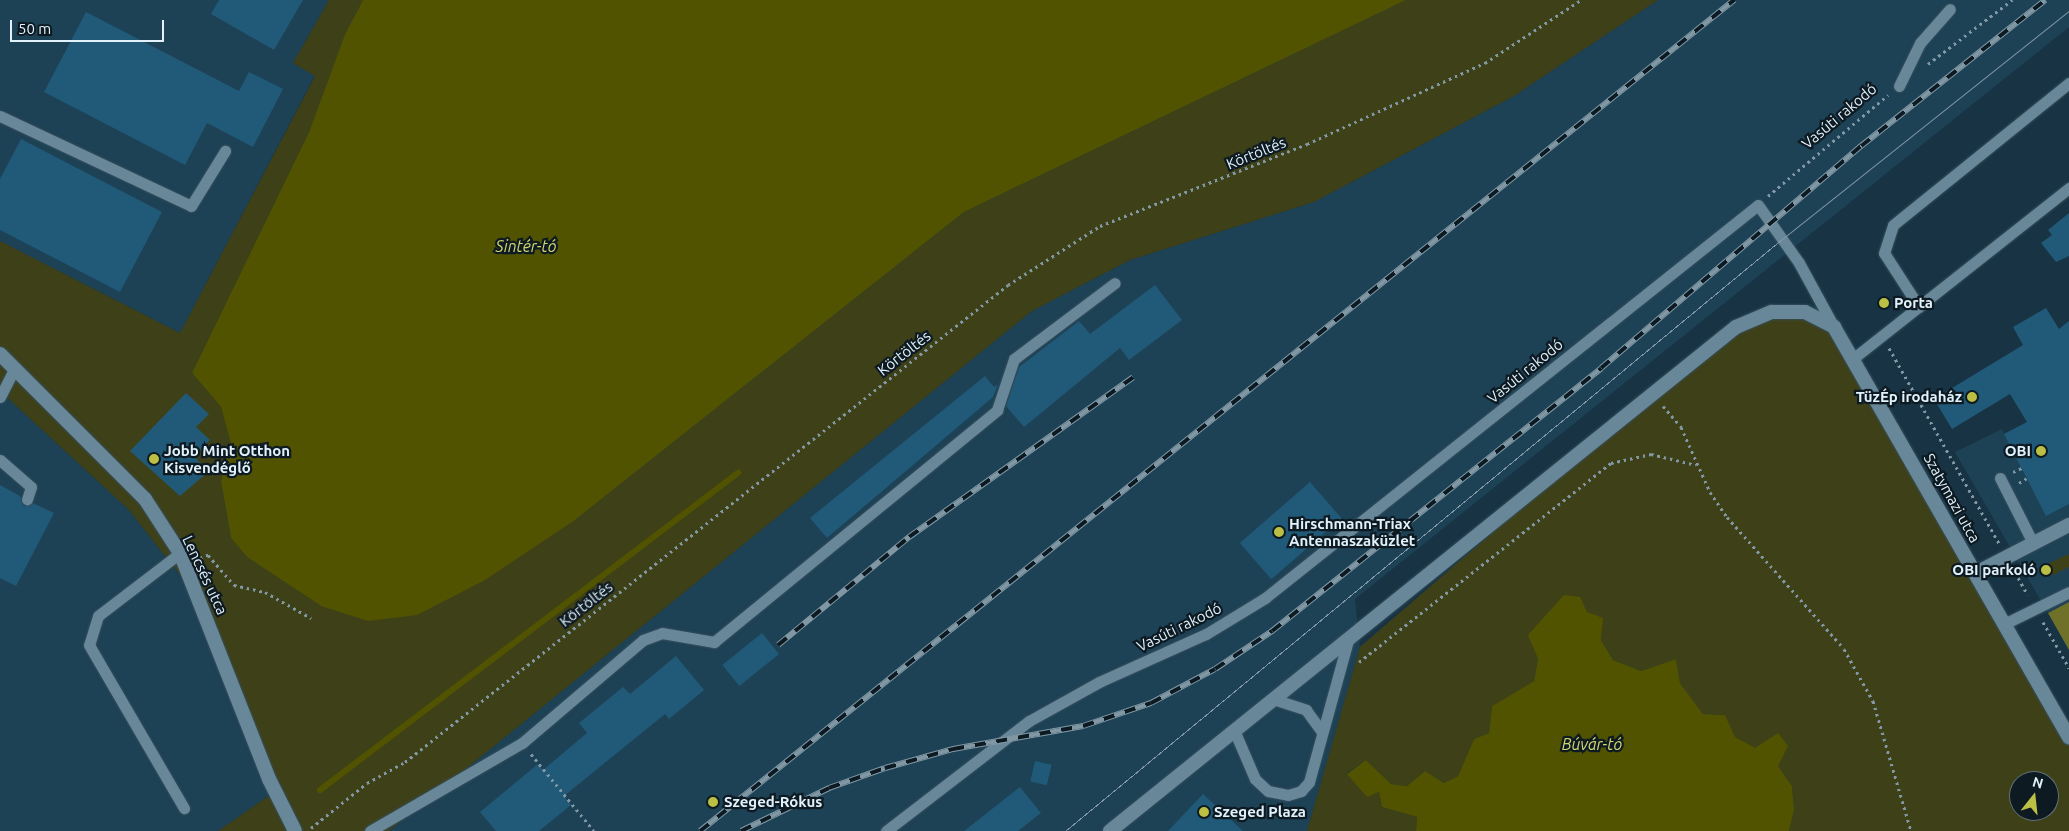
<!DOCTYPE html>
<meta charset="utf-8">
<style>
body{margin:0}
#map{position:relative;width:2069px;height:831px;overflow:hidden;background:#183444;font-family:Ubuntu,sans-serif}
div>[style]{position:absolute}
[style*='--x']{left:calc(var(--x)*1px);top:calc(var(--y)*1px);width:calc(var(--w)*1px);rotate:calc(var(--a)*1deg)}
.built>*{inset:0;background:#1d4155}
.green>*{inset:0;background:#3e4018}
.forest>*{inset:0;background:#6e7127}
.water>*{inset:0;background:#515300}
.stream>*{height:6px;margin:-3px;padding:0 3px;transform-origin:3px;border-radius:3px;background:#515300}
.building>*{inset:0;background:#215a78;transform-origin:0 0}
.path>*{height:3px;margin-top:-1.5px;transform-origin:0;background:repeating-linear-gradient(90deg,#8299a5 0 2.5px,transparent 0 6.5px)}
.roads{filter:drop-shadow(0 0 1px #364f5c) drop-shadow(0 0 1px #364f5c)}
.service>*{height:11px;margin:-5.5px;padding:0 5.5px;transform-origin:5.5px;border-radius:5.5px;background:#688799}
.minor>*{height:14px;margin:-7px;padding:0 7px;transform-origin:7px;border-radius:7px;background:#688799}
.tram>*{height:1px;margin:-0.5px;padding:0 0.5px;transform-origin:0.5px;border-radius:0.5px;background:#8198a4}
.rail>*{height:5.5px;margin-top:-2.75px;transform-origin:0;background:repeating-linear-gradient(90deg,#0e1a22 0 11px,#8198a4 0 22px);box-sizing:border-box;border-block:1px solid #8198a4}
.dots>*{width:14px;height:14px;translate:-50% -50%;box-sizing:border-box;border:2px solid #0e1a22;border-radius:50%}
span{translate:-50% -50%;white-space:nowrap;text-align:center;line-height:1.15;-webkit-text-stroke:4.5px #0e1a22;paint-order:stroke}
.street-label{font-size:15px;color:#e1f2fc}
.poi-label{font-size:15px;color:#e1f2fc;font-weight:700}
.left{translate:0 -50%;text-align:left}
.right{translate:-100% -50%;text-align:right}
.water-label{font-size:16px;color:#d1d671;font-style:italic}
.north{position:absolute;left:2009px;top:771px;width:50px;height:50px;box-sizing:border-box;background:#0e1a22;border:1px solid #627079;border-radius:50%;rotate:16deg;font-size:14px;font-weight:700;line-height:20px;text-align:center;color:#e1f2fc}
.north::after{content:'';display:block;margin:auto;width:18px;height:22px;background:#bbc044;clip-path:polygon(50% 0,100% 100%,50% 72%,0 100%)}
.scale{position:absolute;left:10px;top:20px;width:154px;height:22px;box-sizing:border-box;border:2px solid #e1f2fc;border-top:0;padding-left:6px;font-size:15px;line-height:18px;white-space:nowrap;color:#e1f2fc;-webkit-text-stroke:4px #0e1a22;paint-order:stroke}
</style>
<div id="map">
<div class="built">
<i style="clip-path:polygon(0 0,329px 0,293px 63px,315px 75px,180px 333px,0 241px)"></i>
<i style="clip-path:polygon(1658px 0,2069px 0,2069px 27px,1355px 599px,1360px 647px,1307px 831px,389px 831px,1032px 311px,1130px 260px,1314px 202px,1514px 96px)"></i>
<i style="clip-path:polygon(0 391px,129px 510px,183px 579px,270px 795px,218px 831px,0 831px)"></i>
<i style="clip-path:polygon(2069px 401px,2069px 602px,2048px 613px,1955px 452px,2002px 429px,2004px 434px)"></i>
</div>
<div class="green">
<i style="clip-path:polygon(329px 0,363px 0,345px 34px,309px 132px,192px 373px,221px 407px,232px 443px,221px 481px,231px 538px,247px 557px,321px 606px,575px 520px,964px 212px,1406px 0,1658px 0,1514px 96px,1314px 202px,1130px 260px,1032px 311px,389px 831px,218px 831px,270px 795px,183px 579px,129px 510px,0 391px,0 241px,180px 333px,315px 76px,293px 63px)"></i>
<i style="clip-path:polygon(evenodd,1753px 317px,1820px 317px,2069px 738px,2069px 831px,1789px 831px,1794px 810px,1792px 786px,1778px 766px,1777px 734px,1755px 749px,1734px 737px,1725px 715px,1703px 714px,1680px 683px,1676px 659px,1641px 671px,1613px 660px,1601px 640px,1602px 618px,1529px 635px,1538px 659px,1534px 681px,1492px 706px,1489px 733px,1474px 739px,1458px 776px,1444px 783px,1425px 771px,1407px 786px,1391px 784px,1366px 760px,1347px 773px,1367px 796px,1379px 792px,1382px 807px,1417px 817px,1416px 831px,1307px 831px,1360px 647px,1652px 395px,1753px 317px,2019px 781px,2049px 781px,2049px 811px,2019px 811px,2019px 781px)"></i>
<i style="clip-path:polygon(2069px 554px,2069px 567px,2051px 576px,2045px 565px)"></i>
</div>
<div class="forest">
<i style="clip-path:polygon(2069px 602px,2069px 650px,2048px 613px)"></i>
</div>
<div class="water">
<i style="clip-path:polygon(363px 0,1406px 0,964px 212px,575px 520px,485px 580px,417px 615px,368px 621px,321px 606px,247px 557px,231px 538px,221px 481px,231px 443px,221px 407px,192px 373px,309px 132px,345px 34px)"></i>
<i style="clip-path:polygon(1564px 595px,1580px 597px,1587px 612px,1603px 618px,1601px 640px,1613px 660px,1641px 671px,1676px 659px,1680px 683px,1703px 714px,1725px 715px,1735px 737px,1755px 748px,1778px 733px,1788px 746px,1778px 766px,1792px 786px,1794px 810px,1789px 831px,1416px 831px,1417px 817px,1382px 807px,1379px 792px,1367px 797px,1347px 774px,1366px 760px,1391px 784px,1407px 786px,1425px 771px,1444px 783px,1458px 776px,1474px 739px,1489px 733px,1492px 706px,1534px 681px,1538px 659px,1528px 635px)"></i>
</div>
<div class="stream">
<i style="--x:320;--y:790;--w:525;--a:-37.18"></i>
</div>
<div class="building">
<i style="clip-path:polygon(219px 0,303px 0,274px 50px,211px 14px)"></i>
<i style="clip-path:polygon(86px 12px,239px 91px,249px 72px,283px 89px,253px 147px,207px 123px,185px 165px,44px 92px)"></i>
<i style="clip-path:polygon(21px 139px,162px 212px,120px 292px,0 230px,0 179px)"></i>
<i style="clip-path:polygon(2069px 213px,2069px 256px,2056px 262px,2041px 243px,2052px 235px,2048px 230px)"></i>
<i style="clip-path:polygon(1155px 285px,1182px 320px,1129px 360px,1120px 348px,1024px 427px,1006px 406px,1019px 367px,1079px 321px,1090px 334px)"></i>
<i style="clip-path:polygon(2046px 308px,2059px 329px,2069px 321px,2069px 504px,2046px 516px,2004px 434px,2027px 422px,2010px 394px,1952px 429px,1934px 399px,2023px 345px,2013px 327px)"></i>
<i style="clip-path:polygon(985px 376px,994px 387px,998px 384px,993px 397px,827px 538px,810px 518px)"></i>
<i style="clip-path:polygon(186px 393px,209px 414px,196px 427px,210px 440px,194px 456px,208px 472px,180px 496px,130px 451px)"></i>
<i style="left:1310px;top:482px;width:48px;height:93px;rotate:49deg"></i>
<i style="clip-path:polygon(0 485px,20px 496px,24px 506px,33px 503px,54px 513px,16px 586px,0 578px)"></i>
<i style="left:762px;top:633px;width:27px;height:51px;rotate:51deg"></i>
<i style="clip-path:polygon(676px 656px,704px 690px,669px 719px,665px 714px,564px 796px,571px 805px,539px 831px,496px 831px,480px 812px,538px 764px,543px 770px,587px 733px,579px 723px,623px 687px,630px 694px)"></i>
<i style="left:1035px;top:761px;width:17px;height:21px;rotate:13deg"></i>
<i style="clip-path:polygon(1020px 787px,1041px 813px,1018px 831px,964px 831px)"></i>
<i style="clip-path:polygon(1203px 794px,1243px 831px,1168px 831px)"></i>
</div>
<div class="path">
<i style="--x:1928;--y:64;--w:106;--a:-37.3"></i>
<i style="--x:1768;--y:196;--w:157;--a:-40.1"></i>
<i style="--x:1889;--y:348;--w:224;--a:60.6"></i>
<i style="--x:1663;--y:406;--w:28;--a:49"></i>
<i style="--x:1681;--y:427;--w:71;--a:66"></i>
<i style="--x:1710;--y:492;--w:30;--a:56"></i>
<i style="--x:1727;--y:517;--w:176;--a:48.4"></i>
<i style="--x:1844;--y:649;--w:60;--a:60.9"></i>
<i style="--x:1873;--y:701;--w:135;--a:73.7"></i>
<i style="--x:2013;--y:472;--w:10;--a:-24"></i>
<i style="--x:2019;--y:483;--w:9;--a:-32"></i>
<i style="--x:200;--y:558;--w:9;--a:-21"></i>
<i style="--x:208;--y:555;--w:40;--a:49"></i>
<i style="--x:234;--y:585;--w:32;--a:13"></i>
<i style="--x:265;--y:592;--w:53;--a:29.5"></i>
<i style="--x:2015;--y:572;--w:26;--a:61"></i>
<i style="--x:2043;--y:622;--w:53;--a:60.5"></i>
<i style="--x:1359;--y:662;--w:321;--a:-38.3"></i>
<i style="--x:1611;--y:463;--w:41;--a:-12.7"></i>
<i style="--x:1651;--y:454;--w:46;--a:13.7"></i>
<i style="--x:531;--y:754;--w:99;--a:50.7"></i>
<i style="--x:311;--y:828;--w:72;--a:-38.8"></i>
<i style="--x:367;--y:783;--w:43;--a:-28.9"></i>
<i style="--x:405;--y:762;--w:769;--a:-38.35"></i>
<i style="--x:1008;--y:285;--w:109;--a:-32.7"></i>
<i style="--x:1100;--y:226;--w:223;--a:-21.6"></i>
<i style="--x:1307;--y:144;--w:196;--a:-24.5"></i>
<i style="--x:1485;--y:63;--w:115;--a:-33.3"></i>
</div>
<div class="roads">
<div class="service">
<i style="--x:1899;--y:86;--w:48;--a:-64"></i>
<i style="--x:1920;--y:43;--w:45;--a:-48.6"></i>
<i style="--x:0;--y:116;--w:211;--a:25.2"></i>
<i style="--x:191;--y:206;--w:65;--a:-58.3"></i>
<i style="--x:1919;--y:307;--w:64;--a:-122.9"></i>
<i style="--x:1884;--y:253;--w:29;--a:-72"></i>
<i style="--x:1893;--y:225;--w:226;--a:-38.9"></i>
<i style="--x:1855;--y:357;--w:273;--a:-38.3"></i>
<i style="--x:0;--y:397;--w:33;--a:-63"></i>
<i style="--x:0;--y:460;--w:41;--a:41.1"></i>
<i style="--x:31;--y:487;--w:13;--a:108"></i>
<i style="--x:2000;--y:478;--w:73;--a:63.1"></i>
<i style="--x:180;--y:553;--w:103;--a:142.5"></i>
<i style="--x:98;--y:616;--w:30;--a:107"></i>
<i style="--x:89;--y:645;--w:189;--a:59.8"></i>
<i style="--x:2004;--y:624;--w:72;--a:-26.2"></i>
<i style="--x:1273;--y:699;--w:35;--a:18"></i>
<i style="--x:1306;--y:710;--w:27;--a:54"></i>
<i style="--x:1234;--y:730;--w:53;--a:66.8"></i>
<i style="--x:1255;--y:779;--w:18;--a:43"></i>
<i style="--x:1268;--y:791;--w:20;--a:11"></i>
<i style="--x:1288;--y:795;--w:14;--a:-17"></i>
<i style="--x:1301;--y:791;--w:12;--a:-48"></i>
<i style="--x:1309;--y:782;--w:147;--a:-74.6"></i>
<i style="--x:370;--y:831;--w:176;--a:-30.1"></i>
<i style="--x:522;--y:743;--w:159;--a:-40.4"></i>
<i style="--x:643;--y:640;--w:20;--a:-20"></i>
<i style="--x:662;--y:633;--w:53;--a:9.8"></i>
<i style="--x:714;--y:642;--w:366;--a:-39.3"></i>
<i style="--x:997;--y:410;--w:54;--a:-71.6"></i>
<i style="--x:1014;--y:359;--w:126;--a:-37"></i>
<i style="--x:886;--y:831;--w:180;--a:-37.6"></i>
<i style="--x:1029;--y:721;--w:80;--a:-29.1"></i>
<i style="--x:1099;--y:682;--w:117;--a:-24.2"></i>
<i style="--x:1206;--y:634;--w:69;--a:-31.4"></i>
<i style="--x:1265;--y:598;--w:630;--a:-38.56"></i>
<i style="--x:1758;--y:205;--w:71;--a:54.7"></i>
<i style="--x:1799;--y:263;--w:73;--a:61.3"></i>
</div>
<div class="minor">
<i style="--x:0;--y:354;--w:205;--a:45"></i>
<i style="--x:145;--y:499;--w:64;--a:57.1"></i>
<i style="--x:180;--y:553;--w:243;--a:68.5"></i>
<i style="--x:269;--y:779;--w:58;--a:63.4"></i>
<i style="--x:1976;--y:573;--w:105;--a:-27.3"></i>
<i style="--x:1110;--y:831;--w:804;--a:-38.84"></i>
<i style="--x:1736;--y:327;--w:39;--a:-23"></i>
<i style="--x:1772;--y:312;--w:33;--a:0"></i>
<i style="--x:1805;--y:312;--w:33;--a:27"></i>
<i style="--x:1834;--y:327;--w:473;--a:60.2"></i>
</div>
</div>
<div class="tram">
<i style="--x:1065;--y:831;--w:930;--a:-39.55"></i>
<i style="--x:1782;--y:239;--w:367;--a:-38.5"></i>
</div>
<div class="rail">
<i style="--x:778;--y:645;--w:170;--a:-39.5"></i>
<i style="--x:909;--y:537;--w:275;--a:-35.5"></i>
<i style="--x:700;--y:831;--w:1327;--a:-38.79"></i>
<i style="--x:741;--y:831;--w:98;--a:-26"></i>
<i style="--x:829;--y:788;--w:59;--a:-19.7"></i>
<i style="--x:885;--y:768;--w:71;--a:-15.6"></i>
<i style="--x:953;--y:749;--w:132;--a:-10"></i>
<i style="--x:1083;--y:726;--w:72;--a:-18.7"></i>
<i style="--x:1151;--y:703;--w:72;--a:-28"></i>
<i style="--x:1215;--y:669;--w:69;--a:-33.7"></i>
<i style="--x:1272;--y:631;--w:421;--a:-38.6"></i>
<i style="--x:1601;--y:368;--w:342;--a:-40.5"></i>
<i style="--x:1861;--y:146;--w:235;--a:-38.4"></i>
</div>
<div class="dots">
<i style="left:1884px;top:303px;background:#bbc044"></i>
<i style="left:1972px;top:397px;background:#bbc044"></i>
<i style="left:2041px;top:451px;background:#bbc044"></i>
<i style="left:154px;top:459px;background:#bbc044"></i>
<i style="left:1279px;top:532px;background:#bbc044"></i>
<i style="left:2046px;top:570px;background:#bbc044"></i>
<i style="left:713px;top:802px;background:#bbc044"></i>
<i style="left:1204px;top:812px;background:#bbc044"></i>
</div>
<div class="street-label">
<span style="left:1839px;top:116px;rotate:-40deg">Vasúti rakodó</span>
<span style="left:1256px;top:153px;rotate:-22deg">Körtöltés</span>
<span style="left:904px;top:353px;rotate:-38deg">Körtöltés</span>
<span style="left:1525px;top:371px;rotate:-39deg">Vasúti rakodó</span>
<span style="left:1952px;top:498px;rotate:61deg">Szatymazi utca</span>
<span style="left:205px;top:575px;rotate:65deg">Lencsés utca</span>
<span style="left:586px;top:604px;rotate:-38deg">Körtöltés</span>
<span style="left:1179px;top:627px;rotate:-26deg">Vasúti rakodó</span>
</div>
<div class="poi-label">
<span class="left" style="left:1894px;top:303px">Porta</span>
<span class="right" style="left:1962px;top:397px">TüzÉp irodaház</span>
<span class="left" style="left:164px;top:459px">Jobb Mint Otthon<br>Kisvendéglő</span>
<span class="right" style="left:2031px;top:451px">OBI</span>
<span class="left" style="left:1289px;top:532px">Hirschmann-Triax<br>Antennaszaküzlet</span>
<span class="right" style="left:2036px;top:570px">OBI parkoló</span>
<span class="left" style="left:724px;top:802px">Szeged-Rókus</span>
<span class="left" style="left:1214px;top:812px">Szeged Plaza</span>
</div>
<div class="water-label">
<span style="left:526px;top:246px">Sintér-tó</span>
<span style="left:1592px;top:744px">Búvár-tó</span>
</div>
<div class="north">N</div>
<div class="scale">50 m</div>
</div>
